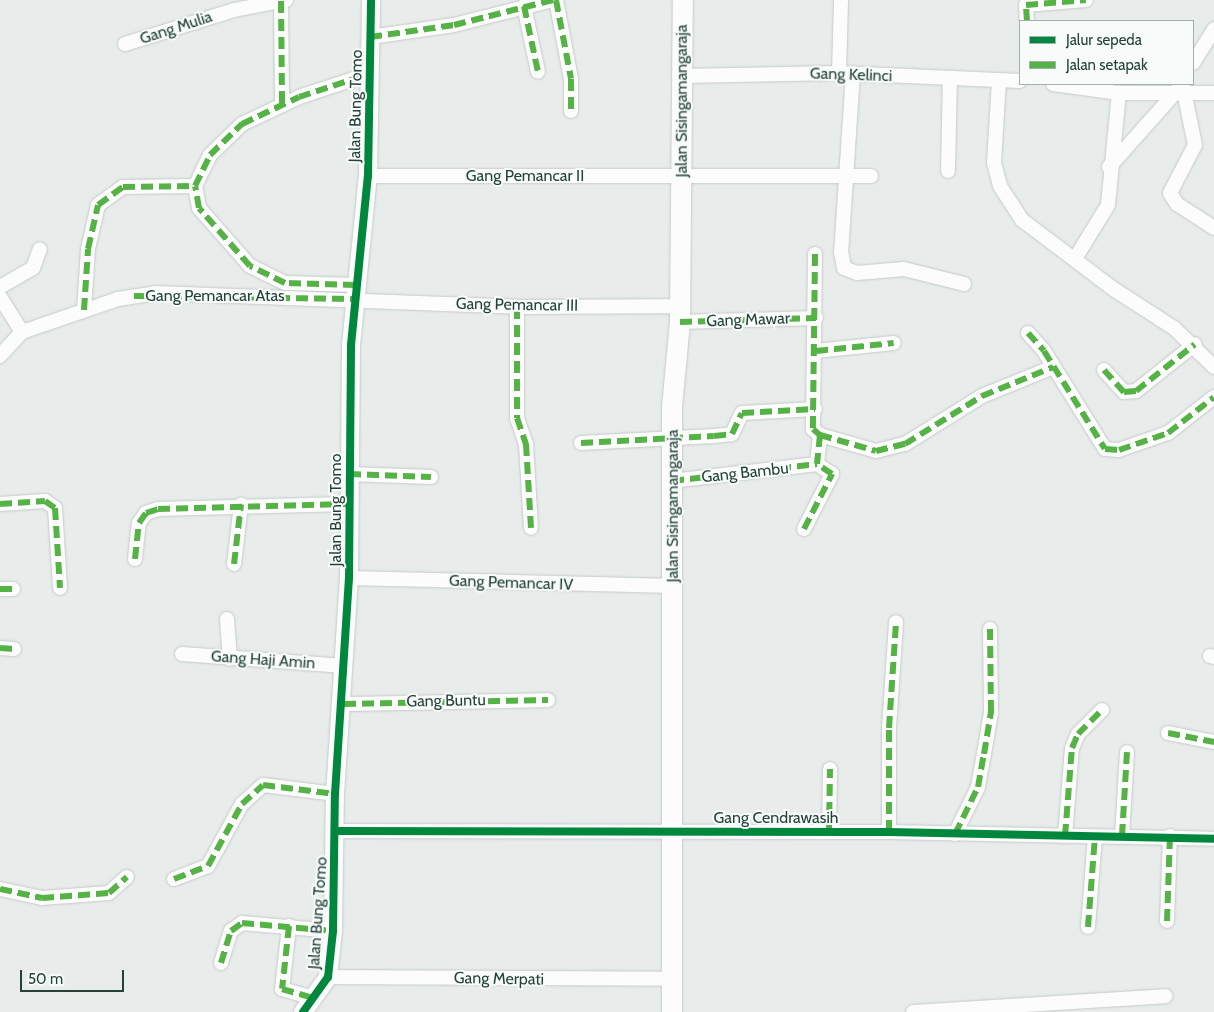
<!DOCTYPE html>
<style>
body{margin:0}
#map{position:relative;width:1214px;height:1012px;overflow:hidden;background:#e8edeb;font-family:Cabin,sans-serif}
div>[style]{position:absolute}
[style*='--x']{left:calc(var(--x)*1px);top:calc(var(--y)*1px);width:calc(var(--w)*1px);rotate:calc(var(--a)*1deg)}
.roads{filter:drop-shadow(0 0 1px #c5cac8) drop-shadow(0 0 1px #c5cac8)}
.minor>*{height:14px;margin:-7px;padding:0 7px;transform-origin:7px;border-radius:7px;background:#fcfcfc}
.tertiary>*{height:18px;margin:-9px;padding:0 9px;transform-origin:9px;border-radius:9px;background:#fcfcfc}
.secondary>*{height:20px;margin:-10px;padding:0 10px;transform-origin:10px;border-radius:10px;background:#fcfcfc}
.quiet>*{height:6px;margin-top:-3px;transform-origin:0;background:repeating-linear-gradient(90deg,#55b346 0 12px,transparent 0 18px)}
.cycleway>*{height:8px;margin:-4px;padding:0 4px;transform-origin:4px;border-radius:4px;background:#00873e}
span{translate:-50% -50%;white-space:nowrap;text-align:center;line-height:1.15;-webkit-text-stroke:4px #f7fbf9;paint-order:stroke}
.street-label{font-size:16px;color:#24423a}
.legend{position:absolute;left:1019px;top:20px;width:175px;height:65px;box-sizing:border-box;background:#f7fbf9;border:1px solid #a3b1ad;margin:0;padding:6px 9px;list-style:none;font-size:15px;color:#24423a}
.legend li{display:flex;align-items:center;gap:10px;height:25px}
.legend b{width:25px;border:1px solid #a3b1ad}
.scale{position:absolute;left:20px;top:970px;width:104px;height:22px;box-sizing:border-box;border:2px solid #24423a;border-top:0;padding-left:6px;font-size:15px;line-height:18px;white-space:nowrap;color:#24423a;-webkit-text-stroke:4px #f7fbf9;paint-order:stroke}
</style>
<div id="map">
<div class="roads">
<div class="minor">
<i style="--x:556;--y:0;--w:80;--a:79.2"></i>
<i style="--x:571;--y:79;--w:32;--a:90"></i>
<i style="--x:281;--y:1;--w:104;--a:89.4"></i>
<i style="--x:524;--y:6;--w:67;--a:78"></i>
<i style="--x:1027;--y:21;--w:16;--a:-94"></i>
<i style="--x:1026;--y:5;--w:60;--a:-4.8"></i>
<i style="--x:370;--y:37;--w:85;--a:-8.1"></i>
<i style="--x:454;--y:25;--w:102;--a:-14.2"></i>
<i style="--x:125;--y:44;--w:114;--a:-17.3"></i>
<i style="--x:234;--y:10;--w:53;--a:-10.9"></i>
<i style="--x:1193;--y:63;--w:40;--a:-58"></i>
<i style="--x:839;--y:73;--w:73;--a:-88.4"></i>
<i style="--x:853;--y:73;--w:179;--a:93.8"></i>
<i style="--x:841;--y:252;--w:16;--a:79"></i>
<i style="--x:844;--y:268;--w:14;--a:21"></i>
<i style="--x:857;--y:273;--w:47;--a:-4.9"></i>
<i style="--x:904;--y:269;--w:62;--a:14"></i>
<i style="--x:682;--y:76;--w:157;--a:-1.1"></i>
<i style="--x:839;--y:73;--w:181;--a:2.5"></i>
<i style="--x:999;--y:81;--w:82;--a:93.5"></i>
<i style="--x:994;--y:163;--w:24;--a:75"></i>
<i style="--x:1000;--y:186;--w:40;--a:57.1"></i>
<i style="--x:1022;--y:220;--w:116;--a:37"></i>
<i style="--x:1115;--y:290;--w:70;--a:32.8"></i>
<i style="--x:1174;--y:328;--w:56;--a:44.3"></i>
<i style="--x:1053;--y:84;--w:67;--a:7.8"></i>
<i style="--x:1119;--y:93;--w:95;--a:0"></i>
<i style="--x:1185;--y:96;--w:50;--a:78.5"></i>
<i style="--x:1195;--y:145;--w:54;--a:117.5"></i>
<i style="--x:1170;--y:193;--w:13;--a:58"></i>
<i style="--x:1177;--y:204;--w:44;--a:33"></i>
<i style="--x:1109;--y:167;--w:111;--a:-48.3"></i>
<i style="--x:948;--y:171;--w:92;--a:-88.8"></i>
<i style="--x:368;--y:176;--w:503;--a:0"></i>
<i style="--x:815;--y:254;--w:175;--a:90.7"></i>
<i style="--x:813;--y:429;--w:9;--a:41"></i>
<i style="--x:820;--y:435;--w:29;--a:96"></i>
<i style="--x:1076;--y:257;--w:61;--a:-58.4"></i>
<i style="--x:1108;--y:205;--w:113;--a:-84.4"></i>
<i style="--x:355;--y:285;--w:70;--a:-178.4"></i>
<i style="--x:285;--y:283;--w:39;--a:-154"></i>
<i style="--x:250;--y:266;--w:77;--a:-131.3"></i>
<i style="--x:199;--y:208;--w:22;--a:-100"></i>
<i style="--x:195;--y:186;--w:34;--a:-64"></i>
<i style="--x:210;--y:155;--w:45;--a:-44.1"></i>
<i style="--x:242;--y:124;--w:63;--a:-25.3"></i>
<i style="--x:299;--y:97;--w:74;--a:-18.2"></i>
<i style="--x:0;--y:287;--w:38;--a:-30"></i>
<i style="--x:33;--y:268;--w:20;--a:-70"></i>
<i style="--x:0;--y:297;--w:41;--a:57.8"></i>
<i style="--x:22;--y:332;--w:33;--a:133"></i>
<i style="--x:517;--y:307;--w:111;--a:90"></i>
<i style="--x:517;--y:418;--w:28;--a:71"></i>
<i style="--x:526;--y:444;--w:84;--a:86.6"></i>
<i style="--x:84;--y:310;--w:61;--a:-86.2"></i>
<i style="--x:88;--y:249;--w:45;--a:-77.2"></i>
<i style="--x:98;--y:205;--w:31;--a:-36"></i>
<i style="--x:123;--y:187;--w:72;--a:-0.8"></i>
<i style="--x:680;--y:322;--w:136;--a:-1.7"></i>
<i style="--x:22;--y:332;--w:102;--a:-19"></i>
<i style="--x:118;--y:299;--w:38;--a:-9"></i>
<i style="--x:156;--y:293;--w:361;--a:2.2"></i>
<i style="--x:517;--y:307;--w:164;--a:-0.3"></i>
<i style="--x:1028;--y:333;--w:24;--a:48"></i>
<i style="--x:1044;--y:351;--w:115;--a:58.1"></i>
<i style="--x:1105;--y:449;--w:14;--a:4"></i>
<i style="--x:1119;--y:450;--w:52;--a:-19.1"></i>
<i style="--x:1168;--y:433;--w:58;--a:-38"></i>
<i style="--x:816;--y:351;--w:78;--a:-5.9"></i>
<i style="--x:1104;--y:370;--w:30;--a:48"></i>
<i style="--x:1124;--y:392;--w:12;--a:-5"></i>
<i style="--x:1136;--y:391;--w:75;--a:-38.5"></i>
<i style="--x:820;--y:435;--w:58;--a:15.9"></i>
<i style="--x:876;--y:451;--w:30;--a:-14"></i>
<i style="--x:905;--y:444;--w:91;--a:-31.9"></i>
<i style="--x:982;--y:396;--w:77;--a:-22.2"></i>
<i style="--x:581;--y:443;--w:133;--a:-3"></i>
<i style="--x:714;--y:436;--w:18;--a:-6"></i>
<i style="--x:732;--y:434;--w:23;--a:-65"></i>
<i style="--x:742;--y:413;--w:73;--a:-3.1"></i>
<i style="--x:349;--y:474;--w:82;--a:2.1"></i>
<i style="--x:672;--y:481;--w:146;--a:-6.7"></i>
<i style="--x:0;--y:504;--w:45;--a:-3.8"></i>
<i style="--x:45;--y:501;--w:12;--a:35"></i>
<i style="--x:55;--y:508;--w:80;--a:86.4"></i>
<i style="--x:804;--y:529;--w:62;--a:-63"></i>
<i style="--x:832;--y:474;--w:18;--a:-146"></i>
<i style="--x:135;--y:559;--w:36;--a:-84"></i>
<i style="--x:139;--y:523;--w:12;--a:-55"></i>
<i style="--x:146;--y:513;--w:13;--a:-18"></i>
<i style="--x:158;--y:509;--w:189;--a:-1.5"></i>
<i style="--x:234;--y:564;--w:60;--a:-83.3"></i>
<i style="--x:349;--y:578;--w:324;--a:1.4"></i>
<i style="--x:0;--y:589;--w:13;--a:0"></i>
<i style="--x:227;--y:619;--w:40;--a:85.7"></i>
<i style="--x:0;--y:648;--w:14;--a:4"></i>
<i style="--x:182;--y:654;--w:163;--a:4.2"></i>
<i style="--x:1210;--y:656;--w:4;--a:14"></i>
<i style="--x:344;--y:704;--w:204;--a:-1.1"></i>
<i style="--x:1168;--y:733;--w:47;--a:11.1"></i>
<i style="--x:337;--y:831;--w:552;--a:0.1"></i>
<i style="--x:889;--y:832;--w:325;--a:1.2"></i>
<i style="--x:829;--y:832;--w:63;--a:-89.1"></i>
<i style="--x:889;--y:832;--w:104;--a:-90"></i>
<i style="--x:889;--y:728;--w:106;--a:-86.2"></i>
<i style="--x:955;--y:834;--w:52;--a:-63.9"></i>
<i style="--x:978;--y:787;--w:34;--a:-80"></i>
<i style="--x:984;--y:754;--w:43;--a:-80.5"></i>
<i style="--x:991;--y:712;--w:83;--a:-90.7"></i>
<i style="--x:1065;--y:836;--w:88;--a:-85.5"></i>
<i style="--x:1072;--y:748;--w:15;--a:-67"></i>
<i style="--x:1078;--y:734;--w:34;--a:-45"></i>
<i style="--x:1122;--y:836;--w:84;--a:-86.6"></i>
<i style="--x:174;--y:879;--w:36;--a:-21"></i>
<i style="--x:208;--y:866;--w:71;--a:-61.3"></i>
<i style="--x:242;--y:804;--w:28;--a:-42"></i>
<i style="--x:263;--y:785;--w:73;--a:7.1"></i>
<i style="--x:0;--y:889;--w:43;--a:12.1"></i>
<i style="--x:42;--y:898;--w:67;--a:-4.3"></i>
<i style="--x:109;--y:893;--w:24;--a:-42"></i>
<i style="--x:1167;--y:921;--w:85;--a:-88"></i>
<i style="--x:289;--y:926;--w:63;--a:96.3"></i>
<i style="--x:282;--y:989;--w:33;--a:16"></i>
<i style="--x:1088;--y:927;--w:91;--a:-85.6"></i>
<i style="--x:221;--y:963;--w:34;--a:-73"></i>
<i style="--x:231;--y:931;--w:14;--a:-36"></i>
<i style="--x:242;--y:923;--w:91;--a:5"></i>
<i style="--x:328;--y:977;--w:343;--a:0.3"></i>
<i style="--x:913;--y:1012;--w:253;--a:-3.6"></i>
</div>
<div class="tertiary">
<i style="--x:303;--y:1012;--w:43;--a:-54.5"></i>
<i style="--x:328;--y:977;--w:46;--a:-83.8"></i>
<i style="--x:333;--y:931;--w:137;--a:-89.2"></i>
<i style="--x:335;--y:794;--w:216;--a:-86.3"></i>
<i style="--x:349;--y:578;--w:233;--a:-89.5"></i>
<i style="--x:351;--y:345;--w:170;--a:-84.3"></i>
<i style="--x:368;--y:176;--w:176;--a:-89"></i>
</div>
<div class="secondary">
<i style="--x:672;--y:1012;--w:605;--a:-90"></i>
<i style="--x:672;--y:407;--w:85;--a:-84.6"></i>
<i style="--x:680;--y:322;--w:322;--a:-89.5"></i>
</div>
</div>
<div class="quiet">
<i style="--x:556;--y:0;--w:80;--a:79.2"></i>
<i style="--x:571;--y:79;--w:32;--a:90"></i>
<i style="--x:281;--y:1;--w:104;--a:89.4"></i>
<i style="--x:524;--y:6;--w:67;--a:78"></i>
<i style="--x:1027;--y:21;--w:16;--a:-94"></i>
<i style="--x:1026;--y:5;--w:60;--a:-4.8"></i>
<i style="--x:370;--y:37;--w:85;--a:-8.1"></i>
<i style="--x:454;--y:25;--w:102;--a:-14.2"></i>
<i style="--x:815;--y:254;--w:175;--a:90.7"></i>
<i style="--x:813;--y:429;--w:9;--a:41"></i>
<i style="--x:820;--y:435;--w:29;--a:96"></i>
<i style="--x:355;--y:285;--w:70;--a:-178.4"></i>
<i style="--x:285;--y:283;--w:39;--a:-154"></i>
<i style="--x:250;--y:266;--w:77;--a:-131.3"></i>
<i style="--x:199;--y:208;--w:22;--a:-100"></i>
<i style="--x:195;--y:186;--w:34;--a:-64"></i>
<i style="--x:210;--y:155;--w:45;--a:-44.1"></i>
<i style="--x:242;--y:124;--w:63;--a:-25.3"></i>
<i style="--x:299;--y:97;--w:74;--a:-18.2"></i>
<i style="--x:134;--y:296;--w:220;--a:0.8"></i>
<i style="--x:517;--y:307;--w:111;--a:90"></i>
<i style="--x:517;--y:418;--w:28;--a:71"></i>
<i style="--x:526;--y:444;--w:84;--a:86.6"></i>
<i style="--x:84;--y:310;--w:61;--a:-86.2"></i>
<i style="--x:88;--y:249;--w:45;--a:-77.2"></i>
<i style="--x:98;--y:205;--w:31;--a:-36"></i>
<i style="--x:123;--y:187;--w:72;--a:-0.8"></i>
<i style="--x:680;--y:322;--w:136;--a:-1.7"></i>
<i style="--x:1028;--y:333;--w:24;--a:48"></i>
<i style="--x:1044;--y:351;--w:115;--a:58.1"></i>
<i style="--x:1105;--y:449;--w:14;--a:4"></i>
<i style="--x:1119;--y:450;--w:52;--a:-19.1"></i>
<i style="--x:1168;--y:433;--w:58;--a:-38"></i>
<i style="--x:816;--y:351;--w:78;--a:-5.9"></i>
<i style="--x:1104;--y:370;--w:30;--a:48"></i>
<i style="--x:1124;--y:392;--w:12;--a:-5"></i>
<i style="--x:1136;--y:391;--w:75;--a:-38.5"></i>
<i style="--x:820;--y:435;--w:58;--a:15.9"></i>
<i style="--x:876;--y:451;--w:30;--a:-14"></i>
<i style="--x:905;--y:444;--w:91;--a:-31.9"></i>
<i style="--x:982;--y:396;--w:77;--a:-22.2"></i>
<i style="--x:581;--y:443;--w:133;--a:-3"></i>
<i style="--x:714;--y:436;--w:18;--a:-6"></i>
<i style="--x:732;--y:434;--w:23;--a:-65"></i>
<i style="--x:742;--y:413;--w:73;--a:-3.1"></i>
<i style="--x:349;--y:474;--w:82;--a:2.1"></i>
<i style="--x:672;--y:481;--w:146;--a:-6.7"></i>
<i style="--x:0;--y:504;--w:45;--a:-3.8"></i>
<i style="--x:45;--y:501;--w:12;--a:35"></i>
<i style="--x:55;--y:508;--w:80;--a:86.4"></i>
<i style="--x:804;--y:529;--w:62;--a:-63"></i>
<i style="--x:832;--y:474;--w:18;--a:-146"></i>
<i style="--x:135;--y:559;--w:36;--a:-84"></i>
<i style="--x:139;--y:523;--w:12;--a:-55"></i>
<i style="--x:146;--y:513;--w:13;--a:-18"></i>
<i style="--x:158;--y:509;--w:189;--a:-1.5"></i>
<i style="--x:234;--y:564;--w:60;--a:-83.3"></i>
<i style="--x:0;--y:589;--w:13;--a:0"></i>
<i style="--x:0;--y:648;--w:14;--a:4"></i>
<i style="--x:344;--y:704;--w:204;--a:-1.1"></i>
<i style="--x:1168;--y:733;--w:47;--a:11.1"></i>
<i style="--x:829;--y:832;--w:63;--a:-89.1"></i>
<i style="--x:889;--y:832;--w:104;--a:-90"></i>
<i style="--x:889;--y:728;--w:106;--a:-86.2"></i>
<i style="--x:955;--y:834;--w:52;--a:-63.9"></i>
<i style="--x:978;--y:787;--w:34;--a:-80"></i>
<i style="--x:984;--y:754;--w:43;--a:-80.5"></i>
<i style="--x:991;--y:712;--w:83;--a:-90.7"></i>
<i style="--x:1065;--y:836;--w:88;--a:-85.5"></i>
<i style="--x:1072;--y:748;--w:15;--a:-67"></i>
<i style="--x:1078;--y:734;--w:34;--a:-45"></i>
<i style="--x:1122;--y:836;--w:84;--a:-86.6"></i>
<i style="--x:174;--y:879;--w:36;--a:-21"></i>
<i style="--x:208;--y:866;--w:71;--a:-61.3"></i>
<i style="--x:242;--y:804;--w:28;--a:-42"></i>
<i style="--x:263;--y:785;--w:73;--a:7.1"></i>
<i style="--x:0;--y:889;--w:43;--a:12.1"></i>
<i style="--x:42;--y:898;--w:67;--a:-4.3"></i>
<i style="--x:109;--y:893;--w:24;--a:-42"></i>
<i style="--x:1167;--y:921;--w:85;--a:-88"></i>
<i style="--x:289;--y:926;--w:63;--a:96.3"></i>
<i style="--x:282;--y:989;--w:33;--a:16"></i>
<i style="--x:1088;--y:927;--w:91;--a:-85.6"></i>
<i style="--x:221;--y:963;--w:34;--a:-73"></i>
<i style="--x:231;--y:931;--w:14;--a:-36"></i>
<i style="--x:242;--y:923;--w:91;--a:5"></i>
</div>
<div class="cycleway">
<i style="--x:337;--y:831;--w:552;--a:0.1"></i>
<i style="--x:889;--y:832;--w:325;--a:1.2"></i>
<i style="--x:303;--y:1012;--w:43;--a:-54.5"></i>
<i style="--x:328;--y:977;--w:46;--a:-83.8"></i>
<i style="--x:333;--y:931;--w:137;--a:-89.2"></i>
<i style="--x:335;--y:794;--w:216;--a:-86.3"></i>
<i style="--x:349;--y:578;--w:233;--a:-89.5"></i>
<i style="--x:351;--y:345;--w:170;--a:-84.3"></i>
<i style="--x:368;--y:176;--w:176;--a:-89"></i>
</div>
<div class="street-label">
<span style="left:176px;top:28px;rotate:-18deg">Gang Mulia</span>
<span style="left:851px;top:75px;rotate:2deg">Gang Kelinci</span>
<span style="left:682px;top:101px;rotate:-90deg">Jalan Sisingamangaraja</span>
<span style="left:356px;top:106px;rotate:-89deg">Jalan Bung Tomo</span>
<span style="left:525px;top:176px">Gang Pemancar II</span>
<span style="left:215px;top:296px">Gang Pemancar Atas</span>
<span style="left:517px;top:305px;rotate:1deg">Gang Pemancar III</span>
<span style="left:748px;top:320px;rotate:-2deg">Gang Mawar</span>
<span style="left:745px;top:473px;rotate:-6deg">Gang Bambu</span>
<span style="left:673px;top:506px;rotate:-90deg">Jalan Sisingamangaraja</span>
<span style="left:336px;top:510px;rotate:-90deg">Jalan Bung Tomo</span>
<span style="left:511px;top:583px;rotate:2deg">Gang Pemancar IV</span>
<span style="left:263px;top:660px;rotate:4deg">Gang Haji Amin</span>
<span style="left:446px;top:701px;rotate:-1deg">Gang Buntu</span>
<span style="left:776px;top:818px">Gang Cendrawasih</span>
<span style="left:318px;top:913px;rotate:-86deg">Jalan Bung Tomo</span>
<span style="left:499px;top:979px;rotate:1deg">Gang Merpati</span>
</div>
<ul class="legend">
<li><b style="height:6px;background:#00873e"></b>Jalur sepeda</li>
<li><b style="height:6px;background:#55b346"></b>Jalan setapak</li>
</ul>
<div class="scale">50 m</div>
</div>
